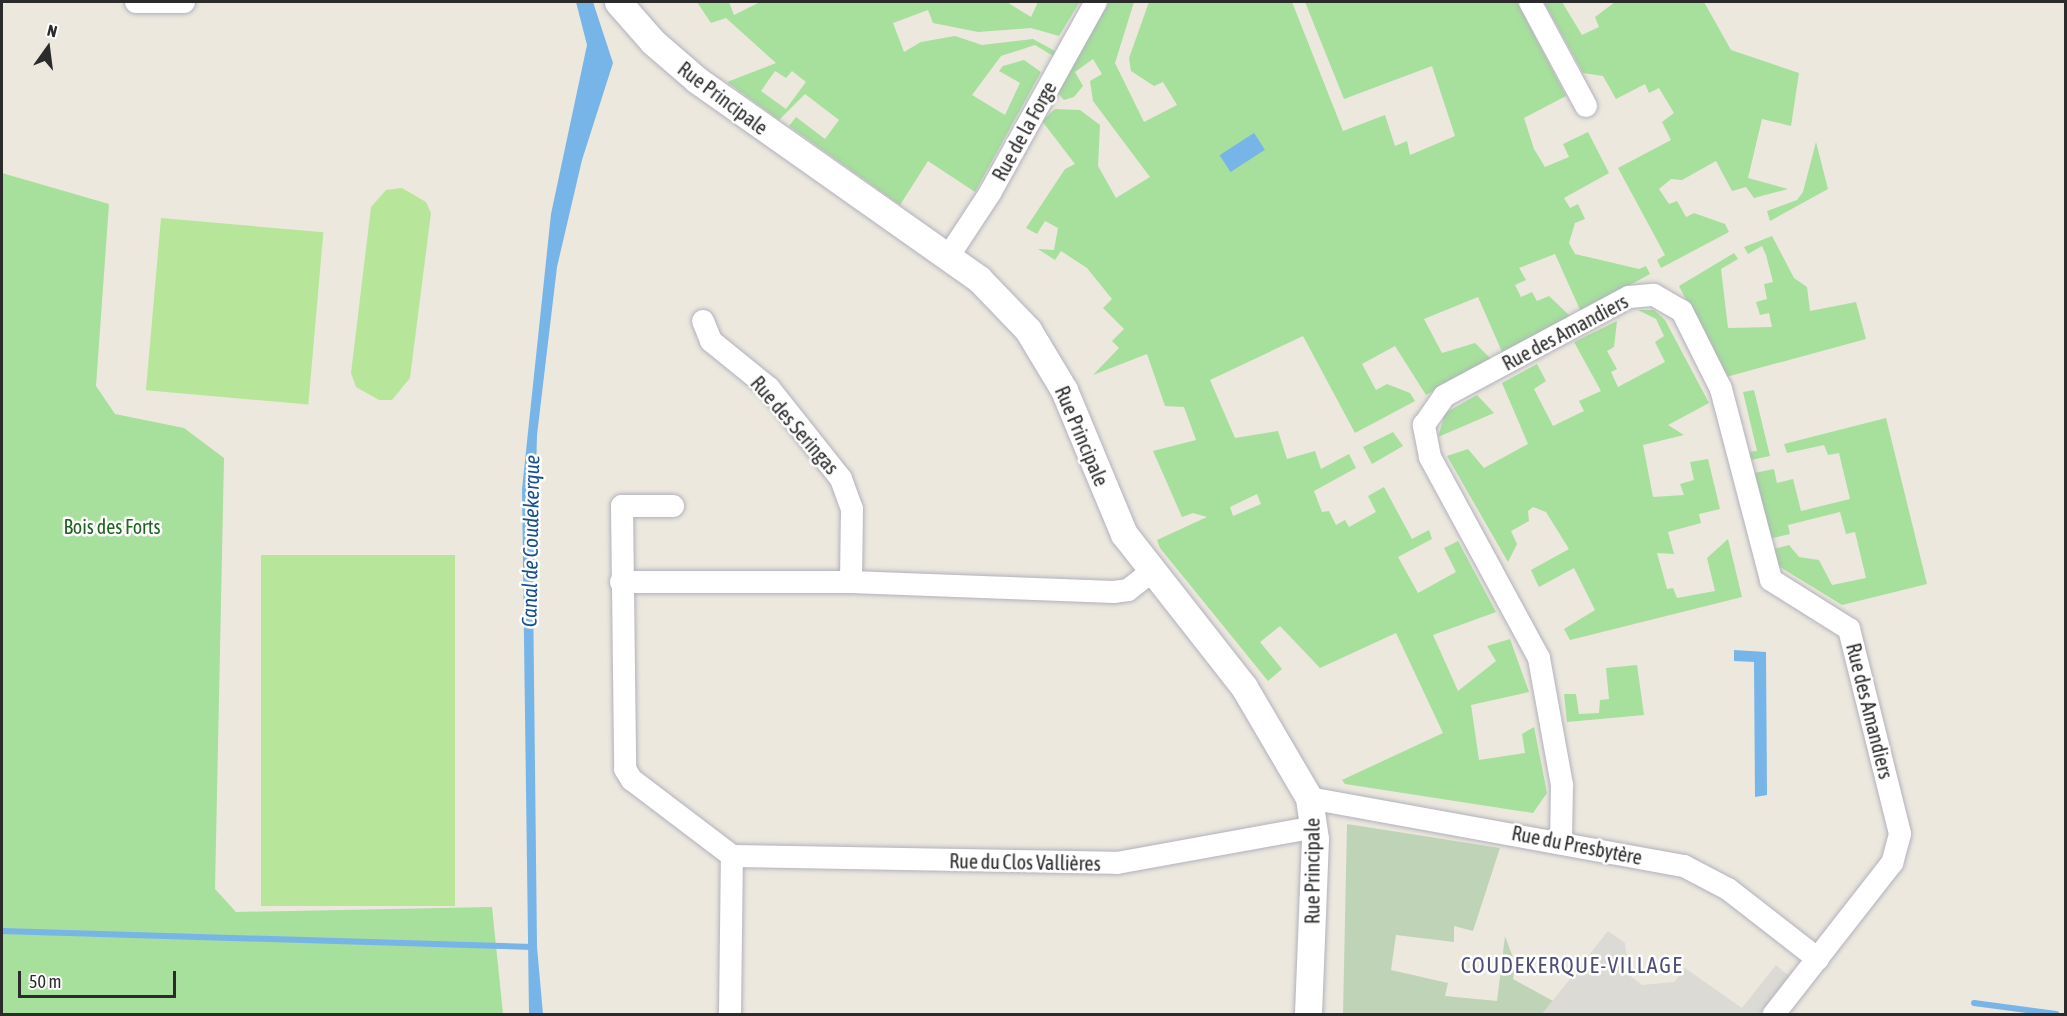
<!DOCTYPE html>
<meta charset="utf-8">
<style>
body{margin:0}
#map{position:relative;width:2067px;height:1016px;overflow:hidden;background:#ece8de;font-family:"Asap Condensed",sans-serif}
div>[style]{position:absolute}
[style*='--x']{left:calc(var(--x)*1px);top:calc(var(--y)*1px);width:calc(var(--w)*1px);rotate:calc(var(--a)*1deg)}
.green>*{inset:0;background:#a7df9d}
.cemetery>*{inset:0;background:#bfd4b6}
.pitch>*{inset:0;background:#b7e69a;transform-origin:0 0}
.plaza>*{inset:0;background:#dcdad4}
.water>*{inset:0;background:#77b4e7;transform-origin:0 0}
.stream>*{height:6px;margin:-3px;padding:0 3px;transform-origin:3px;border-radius:3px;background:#77b4e7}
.roads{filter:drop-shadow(0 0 2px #b1b1bd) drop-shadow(0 0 2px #b1b1bd)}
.minor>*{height:22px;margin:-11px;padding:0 11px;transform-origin:11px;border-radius:11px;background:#fff}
.tertiary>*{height:27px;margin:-13.5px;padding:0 13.5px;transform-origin:13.5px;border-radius:13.5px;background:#fff}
span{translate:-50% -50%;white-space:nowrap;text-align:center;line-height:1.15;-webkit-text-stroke:5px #fff;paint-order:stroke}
.street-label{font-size:20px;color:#2b2b2b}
.park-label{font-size:20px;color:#1f641f}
.water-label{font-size:21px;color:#155094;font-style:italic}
.quarter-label{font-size:22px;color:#4e4e79;letter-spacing:1.5px}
.frame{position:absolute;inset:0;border:3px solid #2b2b2b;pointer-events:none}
.north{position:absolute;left:18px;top:18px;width:60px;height:60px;-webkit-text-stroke:4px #fff;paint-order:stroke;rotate:14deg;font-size:16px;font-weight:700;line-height:24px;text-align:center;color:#2b2b2b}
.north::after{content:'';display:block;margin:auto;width:21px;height:27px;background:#2b2b2b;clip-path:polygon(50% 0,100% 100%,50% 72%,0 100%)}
.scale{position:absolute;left:18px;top:971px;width:158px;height:27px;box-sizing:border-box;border:3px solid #2b2b2b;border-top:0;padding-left:8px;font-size:18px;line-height:21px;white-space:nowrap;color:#2b2b2b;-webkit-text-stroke:4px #fff;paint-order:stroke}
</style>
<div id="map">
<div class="green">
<i style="clip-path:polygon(evenodd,697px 2px,729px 2px,734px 15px,760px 2px,1007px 2px,1031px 17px,1038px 2px,1079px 3px,1059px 36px,1031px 28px,978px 32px,933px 23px,928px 10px,893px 23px,904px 52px,921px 42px,955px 36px,982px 45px,1033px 39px,1055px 51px,1053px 56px,1035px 45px,1001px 56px,972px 95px,1005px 115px,1020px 83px,999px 71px,1003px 66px,1024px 60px,1041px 72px,975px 192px,928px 161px,900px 205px,789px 126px,796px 117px,825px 139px,839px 120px,805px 94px,779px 120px,727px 82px,776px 63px,726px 18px,711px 23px,697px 2px,775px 71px,786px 78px,792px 71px,806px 82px,786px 109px,761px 91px,775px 71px)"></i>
<i style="clip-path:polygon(evenodd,1109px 2px,1134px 2px,1115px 63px,1144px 122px,1177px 105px,1163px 82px,1154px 86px,1131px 71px,1129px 58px,1149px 2px,1292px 2px,1343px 131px,1385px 115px,1395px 146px,1407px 141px,1410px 155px,1455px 136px,1432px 66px,1344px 99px,1305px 2px,1517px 2px,1566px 96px,1524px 118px,1534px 149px,1545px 167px,1569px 157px,1563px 144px,1588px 132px,1609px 173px,1564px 198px,1570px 208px,1578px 204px,1585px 219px,1575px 223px,1569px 243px,1575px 254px,1639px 269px,1646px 266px,1650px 274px,1581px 312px,1555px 254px,1519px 268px,1526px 280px,1515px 285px,1521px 297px,1532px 292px,1537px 301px,1549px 296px,1571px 317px,1503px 354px,1478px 297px,1424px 319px,1442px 353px,1475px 343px,1492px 360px,1426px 395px,1395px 346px,1362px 364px,1376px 390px,1387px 384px,1410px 393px,1415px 401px,1355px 433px,1303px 336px,1210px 380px,1235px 438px,1278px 431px,1287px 459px,1315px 451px,1321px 469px,1349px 454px,1356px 468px,1314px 491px,1322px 512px,1329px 511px,1336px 525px,1345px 520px,1349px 527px,1376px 512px,1368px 496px,1384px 487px,1412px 539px,1429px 530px,1432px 539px,1398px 557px,1418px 593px,1456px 572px,1444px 548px,1458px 541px,1496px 612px,1433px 635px,1458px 691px,1496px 661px,1487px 646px,1510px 639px,1529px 692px,1471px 705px,1479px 760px,1525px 753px,1522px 734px,1534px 727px,1547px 793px,1533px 813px,1345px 784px,1342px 780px,1443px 733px,1396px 633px,1320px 668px,1280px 626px,1260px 642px,1282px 669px,1268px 681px,1160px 548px,1157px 540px,1207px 517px,1193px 513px,1182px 517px,1153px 451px,1196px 440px,1184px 407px,1165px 406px,1147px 354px,1093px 375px,1119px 348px,1112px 341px,1124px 329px,1103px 308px,1112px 299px,1087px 268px,1061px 251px,1055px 260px,1038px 249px,1054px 250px,1058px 228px,1045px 221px,1037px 234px,1026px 228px,1065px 169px,1075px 164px,1042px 121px,1055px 109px,1080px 110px,1100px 125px,1098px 166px,1116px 198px,1150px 177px,1093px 101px,1090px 81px,1102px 74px,1093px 59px,1075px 72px,1083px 86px,1074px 97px,1064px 100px,1057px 92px,1109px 2px,1257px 494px,1261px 504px,1233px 516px,1230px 507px,1257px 494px)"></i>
<i style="clip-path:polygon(1544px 2px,1562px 2px,1582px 35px,1599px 27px,1595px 17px,1615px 2px,1704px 2px,1731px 50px,1799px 73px,1791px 126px,1762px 119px,1748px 178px,1788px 189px,1754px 198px,1746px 187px,1732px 191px,1716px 161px,1682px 180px,1671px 179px,1659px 189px,1669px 204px,1677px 201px,1686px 217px,1694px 213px,1725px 224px,1729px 232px,1661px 268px,1657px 260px,1665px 255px,1618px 168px,1671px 140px,1662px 122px,1674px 113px,1659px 88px,1649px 93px,1645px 84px,1616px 99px,1603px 76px,1583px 73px)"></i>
<i style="clip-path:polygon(1816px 142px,1828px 189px,1770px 221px,1767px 211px,1797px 200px,1803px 192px)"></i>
<i style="clip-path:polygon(2px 173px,109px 204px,96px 386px,115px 414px,184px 428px,224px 458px,215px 889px,236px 912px,492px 907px,503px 1014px,2px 1014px)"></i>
<i style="clip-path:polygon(1772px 236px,1794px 278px,1807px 287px,1810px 311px,1856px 302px,1866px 339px,1726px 377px,1679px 286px,1734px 253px,1738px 259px,1721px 269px,1728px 328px,1772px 327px,1769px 313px,1760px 315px,1756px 302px,1767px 299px,1764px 284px,1773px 282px,1766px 255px,1762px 246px,1748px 254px,1744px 247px)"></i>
<i style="clip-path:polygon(1638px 310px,1654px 310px,1665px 320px,1709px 403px,1668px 425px,1684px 435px,1643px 445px,1653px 497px,1684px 495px,1680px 484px,1694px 480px,1690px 462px,1708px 459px,1720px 509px,1699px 514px,1701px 523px,1668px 532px,1674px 554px,1657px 553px,1667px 589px,1673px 588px,1677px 598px,1715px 591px,1707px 558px,1728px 539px,1742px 597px,1570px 640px,1564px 629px,1595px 610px,1574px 568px,1539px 587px,1535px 579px,1531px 570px,1569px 549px,1546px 512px,1533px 507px,1528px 511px,1529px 521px,1511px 531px,1517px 544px,1508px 562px,1447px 456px,1468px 449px,1484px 468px,1528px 444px,1502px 383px,1537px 364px,1546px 381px,1534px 389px,1553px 426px,1584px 411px,1579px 401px,1601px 391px,1574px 342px,1617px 321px,1614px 347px,1607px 351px,1617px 369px,1611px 372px,1618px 387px,1665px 362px,1655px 342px,1664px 336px,1656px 319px)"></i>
<i style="clip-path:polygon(1754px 390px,1770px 456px,1751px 460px,1748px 452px,1757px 451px,1743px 392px)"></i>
<i style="clip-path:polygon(1477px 395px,1494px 413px,1438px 437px,1445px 413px)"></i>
<i style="clip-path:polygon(1886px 418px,1927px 584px,1842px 605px,1775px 564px,1771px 550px,1789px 545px,1799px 557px,1819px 560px,1832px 585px,1866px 578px,1855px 532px,1846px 534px,1840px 512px,1788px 525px,1790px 534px,1769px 539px,1754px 473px,1774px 469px,1777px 483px,1793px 479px,1801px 511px,1850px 499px,1839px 453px,1828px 455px,1824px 445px,1787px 453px,1784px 444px)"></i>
<i style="clip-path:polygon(1393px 432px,1403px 446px,1372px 464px,1363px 447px)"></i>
<i style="clip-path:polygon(1637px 665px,1644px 715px,1567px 722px,1564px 694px,1576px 694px,1579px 714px,1599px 713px,1600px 700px,1609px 699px,1606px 668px)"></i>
</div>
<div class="cemetery">
<i style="clip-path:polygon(1347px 824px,1500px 848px,1473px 931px,1454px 926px,1454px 942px,1396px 935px,1391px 970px,1448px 983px,1445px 996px,1497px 1001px,1505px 936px,1515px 963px,1513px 979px,1553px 1001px,1542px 1014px,1343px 1014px)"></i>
</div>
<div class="pitch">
<i style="clip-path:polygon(402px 188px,426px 202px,431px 213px,410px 378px,392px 400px,379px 400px,356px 387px,351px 373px,371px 207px,386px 190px)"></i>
<i style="left:161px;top:218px;width:163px;height:173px;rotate:5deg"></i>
<i style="left:455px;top:555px;width:351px;height:194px;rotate:90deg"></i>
</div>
<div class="plaza">
<i style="clip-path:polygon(1608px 931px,1625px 943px,1629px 975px,1642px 985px,1674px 982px,1685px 968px,1742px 1008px,1776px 965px,1789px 976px,1759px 1014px,1542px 1014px)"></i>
</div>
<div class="water">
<i style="clip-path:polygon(576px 2px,593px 2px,613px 63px,582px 160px,557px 267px,537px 435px,533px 588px,537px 947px,543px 1014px,529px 1014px,522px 489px,551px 214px,587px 45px)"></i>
<i style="left:1254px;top:133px;width:20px;height:41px;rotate:57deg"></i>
<i style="clip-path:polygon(1734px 650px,1766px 652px,1767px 795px,1755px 797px,1754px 662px,1734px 661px)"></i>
</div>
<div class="stream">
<i style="--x:2;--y:931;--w:531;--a:1.73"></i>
<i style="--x:1974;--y:1003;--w:83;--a:7.6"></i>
</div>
<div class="roads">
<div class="minor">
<i style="--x:136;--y:2;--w:48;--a:0"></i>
<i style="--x:1530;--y:2;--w:118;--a:61.7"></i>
<i style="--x:948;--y:257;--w:77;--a:-56.7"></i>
<i style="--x:990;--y:193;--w:218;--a:-61"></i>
<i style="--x:703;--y:321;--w:22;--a:68"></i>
<i style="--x:711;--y:341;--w:75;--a:39"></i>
<i style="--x:769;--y:388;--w:116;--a:51.6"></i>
<i style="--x:841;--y:479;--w:32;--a:70"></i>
<i style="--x:852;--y:509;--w:73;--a:90.8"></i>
<i style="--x:673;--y:506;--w:51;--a:180"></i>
<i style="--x:622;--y:506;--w:263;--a:89.3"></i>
<i style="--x:625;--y:769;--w:13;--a:58"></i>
<i style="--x:632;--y:780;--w:126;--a:37.2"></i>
<i style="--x:732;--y:856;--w:385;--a:1"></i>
<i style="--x:1117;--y:863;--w:201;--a:-10.3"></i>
<i style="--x:621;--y:582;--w:230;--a:0"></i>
<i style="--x:851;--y:582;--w:263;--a:2.2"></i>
<i style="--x:1114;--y:592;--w:14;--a:-8"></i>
<i style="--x:1128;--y:590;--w:29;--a:-38"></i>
<i style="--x:1309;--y:798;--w:381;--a:10.3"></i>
<i style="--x:1684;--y:866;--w:50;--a:27.6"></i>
<i style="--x:1728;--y:889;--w:114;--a:37.9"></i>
<i style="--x:1561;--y:841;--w:56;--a:-89"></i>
<i style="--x:1562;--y:785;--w:129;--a:-100.3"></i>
<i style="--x:1539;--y:658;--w:229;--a:-118.5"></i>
<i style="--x:1430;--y:457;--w:33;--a:-101"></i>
<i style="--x:1424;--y:425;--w:35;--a:-55"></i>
<i style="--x:1444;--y:396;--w:210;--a:-28.2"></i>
<i style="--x:1629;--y:297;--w:25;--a:-5"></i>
<i style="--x:1654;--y:295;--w:32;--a:30"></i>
<i style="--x:1682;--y:311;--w:87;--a:63.4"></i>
<i style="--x:1721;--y:389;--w:197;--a:75.3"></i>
<i style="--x:1771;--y:580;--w:92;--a:32.1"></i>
<i style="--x:1849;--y:629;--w:211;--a:76"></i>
<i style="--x:1900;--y:834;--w:30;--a:105"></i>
<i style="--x:1892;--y:863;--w:192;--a:128"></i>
<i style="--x:730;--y:1014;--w:158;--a:-89.3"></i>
</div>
<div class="tertiary">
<i style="--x:618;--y:2;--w:53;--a:48.8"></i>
<i style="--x:653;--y:42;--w:58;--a:40.8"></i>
<i style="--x:697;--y:80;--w:345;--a:35.2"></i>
<i style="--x:979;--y:279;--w:71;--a:46.1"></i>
<i style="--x:1028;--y:330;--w:70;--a:59"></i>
<i style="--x:1064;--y:390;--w:156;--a:67.4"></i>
<i style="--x:1124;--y:534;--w:194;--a:51.9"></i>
<i style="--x:1244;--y:687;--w:129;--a:59.6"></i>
<i style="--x:1309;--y:798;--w:41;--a:81.7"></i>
<i style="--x:1315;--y:839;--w:175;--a:92.3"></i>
</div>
</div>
<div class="street-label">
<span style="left:723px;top:98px;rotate:37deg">Rue Principale</span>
<span style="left:1024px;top:131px;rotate:-61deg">Rue de la Forge</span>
<span style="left:1565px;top:332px;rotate:-28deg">Rue des Amandiers</span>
<span style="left:795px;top:425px;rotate:49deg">Rue des Seringas</span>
<span style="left:1082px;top:436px;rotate:67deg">Rue Principale</span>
<span style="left:1870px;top:711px;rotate:76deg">Rue des Amandiers</span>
<span style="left:1577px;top:845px;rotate:11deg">Rue du Presbytère</span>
<span style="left:1025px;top:862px;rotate:1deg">Rue du Clos Vallières</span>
<span style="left:1312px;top:871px;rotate:-90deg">Rue Principale</span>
</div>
<div class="park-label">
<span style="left:112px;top:526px">Bois des Forts</span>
</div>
<div class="water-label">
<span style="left:530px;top:541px;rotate:-89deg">Canal de Coudekerque</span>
</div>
<div class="quarter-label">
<span style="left:1572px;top:966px">COUDEKERQUE-VILLAGE</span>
</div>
<div class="frame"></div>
<div class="north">N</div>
<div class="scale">50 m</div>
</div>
